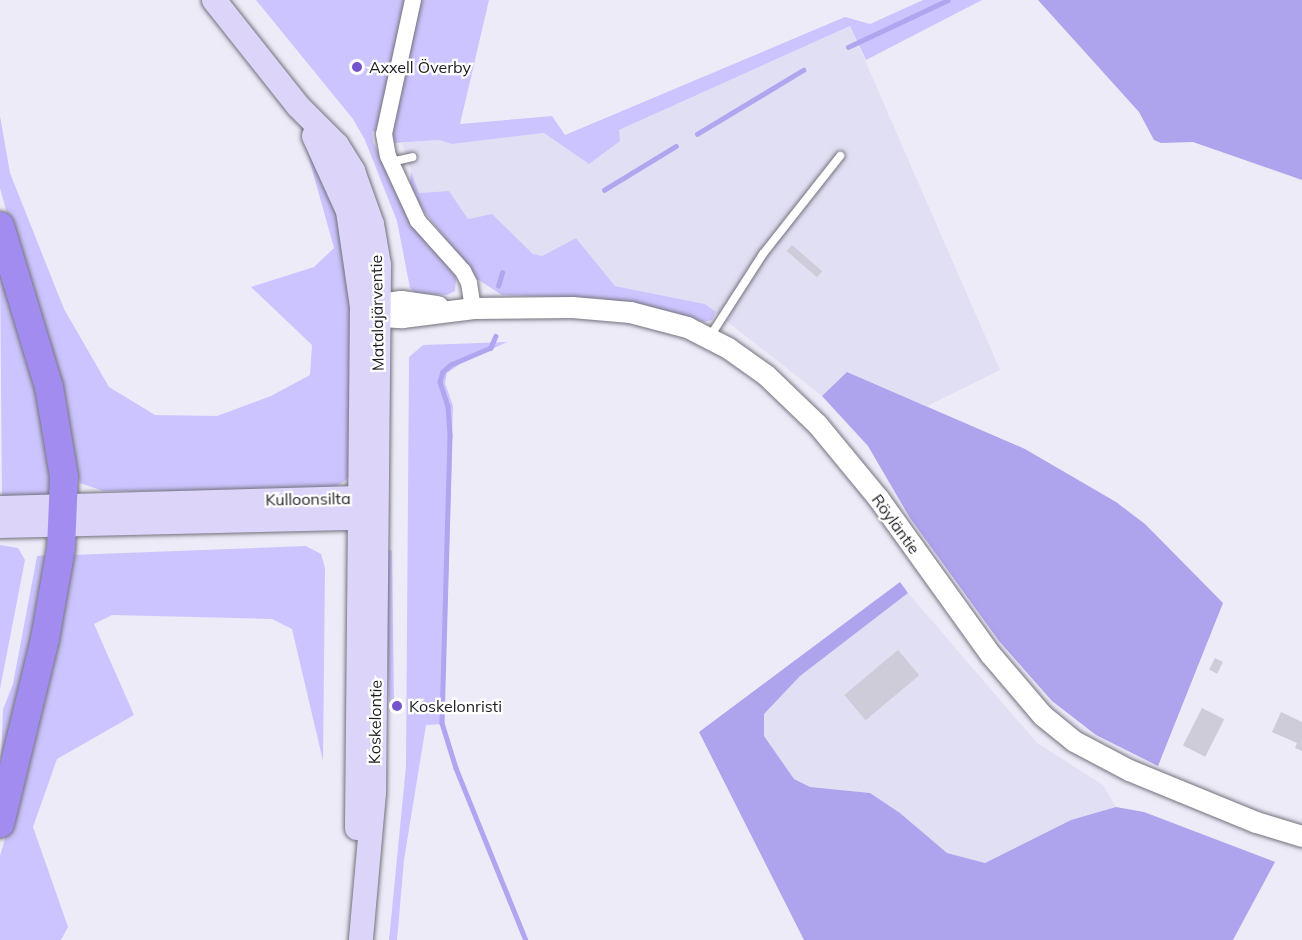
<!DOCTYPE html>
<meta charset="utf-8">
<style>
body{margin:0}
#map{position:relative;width:1302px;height:940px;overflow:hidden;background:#edebf8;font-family:Mulish,sans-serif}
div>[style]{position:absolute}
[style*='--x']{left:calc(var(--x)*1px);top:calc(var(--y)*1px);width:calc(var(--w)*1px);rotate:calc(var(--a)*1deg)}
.built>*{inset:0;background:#e1dff3}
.green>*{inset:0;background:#ccc4fe}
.forest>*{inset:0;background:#aea3ed}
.stream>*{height:4.5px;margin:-2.25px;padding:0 2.25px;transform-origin:2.25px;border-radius:2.25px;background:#b0a5ef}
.building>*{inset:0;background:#cdccd8;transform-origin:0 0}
.roads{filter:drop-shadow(0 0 2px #72717c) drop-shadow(0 0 2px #72717c)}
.service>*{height:8px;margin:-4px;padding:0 4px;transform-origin:4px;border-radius:4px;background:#fff}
.minor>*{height:16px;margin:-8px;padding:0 8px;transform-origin:8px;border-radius:8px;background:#fff}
.tertiary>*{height:21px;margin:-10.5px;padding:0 10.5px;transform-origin:10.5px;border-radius:10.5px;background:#fff}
.secondary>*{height:24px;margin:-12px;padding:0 12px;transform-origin:12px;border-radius:12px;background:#dcd4f9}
.trunk>*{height:28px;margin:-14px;padding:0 14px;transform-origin:14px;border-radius:14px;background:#a38cf0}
.dots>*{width:16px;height:16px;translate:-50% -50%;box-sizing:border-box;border:3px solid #fff;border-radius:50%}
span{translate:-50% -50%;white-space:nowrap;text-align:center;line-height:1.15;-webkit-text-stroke:4.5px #fff;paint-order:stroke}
.poi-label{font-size:16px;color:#1d1d21}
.left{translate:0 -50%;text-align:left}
.street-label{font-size:16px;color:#1d1d21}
</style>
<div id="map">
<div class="built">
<i style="clip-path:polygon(850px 26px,1000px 370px,927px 406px,847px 372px,822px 396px,705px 304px,615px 286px,576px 238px,541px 256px,533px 254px,492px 214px,468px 219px,449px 191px,419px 193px,402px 143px,439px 140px,452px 144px,544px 133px,589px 164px,619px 130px)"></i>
<i style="clip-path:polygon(908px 593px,1037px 743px,1103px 785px,1116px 807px,1071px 820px,985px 863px,947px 853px,900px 813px,870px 793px,810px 787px,794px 779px,764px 736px,764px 714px,800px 676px)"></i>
</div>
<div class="green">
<i style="clip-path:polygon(256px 0,489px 0,460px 124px,552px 116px,565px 135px,845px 17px,870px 24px,923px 0,982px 0,866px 60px,850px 26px,619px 130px,620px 141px,589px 164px,544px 133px,452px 144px,439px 140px,394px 143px,392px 137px,372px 131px,373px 142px,397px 191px,456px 278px,455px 291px,447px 295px,416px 293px,410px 288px,397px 221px,365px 140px,353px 119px)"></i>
<i style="clip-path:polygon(0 116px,10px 173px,64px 309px,109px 387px,155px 415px,217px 416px,271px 396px,310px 375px,312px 345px,251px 287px,314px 267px,334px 248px,298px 119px,335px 189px,350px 245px,352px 471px,346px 480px,337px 486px,306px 492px,103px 491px,80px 483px,0 188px)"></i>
<i style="clip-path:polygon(411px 171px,419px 193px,449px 191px,468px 219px,492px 214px,533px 254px,542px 256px,576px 238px,615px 286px,705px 304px,716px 312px,712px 320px,704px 322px,673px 312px,598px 298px,502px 295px,477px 279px,420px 206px,410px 183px)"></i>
<i style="clip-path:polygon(0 262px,49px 418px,50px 495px,2px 500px)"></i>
<i style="clip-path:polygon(507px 342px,460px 364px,447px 373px,445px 383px,453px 406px,444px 724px,426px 725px,404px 860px,397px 940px,389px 940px,406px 766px,409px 357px,423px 345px)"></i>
<i style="clip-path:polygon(0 545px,18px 548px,25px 560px,0 689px)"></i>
<i style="clip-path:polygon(306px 546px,321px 554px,325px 568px,323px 761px,292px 629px,272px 619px,112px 615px,94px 624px,134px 715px,57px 759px,33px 827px,68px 927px,61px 940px,0 940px,0 856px,20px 786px,71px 555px)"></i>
<i style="clip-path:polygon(384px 548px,392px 551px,394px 701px,389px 702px)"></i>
<i style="clip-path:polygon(48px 555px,0 790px,3px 709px,13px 684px,37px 556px)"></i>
</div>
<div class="forest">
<i style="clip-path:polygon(1038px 0,1302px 0,1302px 180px,1193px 142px,1161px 143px,1154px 140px,1139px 112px)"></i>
<i style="clip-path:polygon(847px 372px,1025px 449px,1116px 502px,1145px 524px,1223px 603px,1158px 766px,1096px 735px,1052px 701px,999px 641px,910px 518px,868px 446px,822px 396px)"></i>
<i style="clip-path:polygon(900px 582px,908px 593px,800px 676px,764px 714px,764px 736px,794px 779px,810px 787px,870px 793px,900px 813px,947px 853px,985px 863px,1071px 820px,1116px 807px,1144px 812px,1275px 862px,1233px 940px,804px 940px,699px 732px)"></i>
</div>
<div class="stream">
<i style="--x:848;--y:47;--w:110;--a:-25.2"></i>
<i style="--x:697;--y:134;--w:124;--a:-31.1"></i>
<i style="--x:604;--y:190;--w:84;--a:-31.4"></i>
<i style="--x:498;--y:286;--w:14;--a:-73"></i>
<i style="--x:496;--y:336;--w:13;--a:113"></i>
<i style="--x:491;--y:348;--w:43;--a:157"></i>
<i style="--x:451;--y:365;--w:11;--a:139"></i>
<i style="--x:443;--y:372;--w:10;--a:107"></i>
<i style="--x:440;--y:382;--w:25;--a:72"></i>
<i style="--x:448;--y:406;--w:30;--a:86"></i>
<i style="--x:450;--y:436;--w:287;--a:91.6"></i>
<i style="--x:442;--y:723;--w:47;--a:72.7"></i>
<i style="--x:456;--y:768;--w:186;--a:67.9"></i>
</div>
<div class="building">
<i style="left:792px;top:245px;width:40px;height:8px;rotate:41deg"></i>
<i style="left:898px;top:650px;width:33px;height:70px;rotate:50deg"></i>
<i style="left:1215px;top:658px;width:9px;height:13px;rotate:27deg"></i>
<i style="left:1202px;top:708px;width:25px;height:42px;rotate:27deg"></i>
<i style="clip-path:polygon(1281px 712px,1302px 722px,1302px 751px,1295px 748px,1297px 743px,1272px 732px)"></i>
</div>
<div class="roads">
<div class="service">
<i style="--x:391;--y:162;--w:22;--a:-13"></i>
<i style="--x:709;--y:338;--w:100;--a:-57.3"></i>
<i style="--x:763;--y:254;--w:125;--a:-51.8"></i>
</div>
<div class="minor">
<i style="--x:413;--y:0;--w:137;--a:102.2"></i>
<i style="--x:384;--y:134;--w:22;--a:80"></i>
<i style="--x:388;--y:156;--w:72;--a:65.2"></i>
<i style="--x:418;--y:221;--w:67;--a:48"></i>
<i style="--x:463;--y:271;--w:13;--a:63"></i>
<i style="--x:469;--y:283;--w:25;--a:81"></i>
</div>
<div class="tertiary">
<i style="--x:365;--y:306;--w:36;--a:-8"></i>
<i style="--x:401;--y:301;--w:37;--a:8"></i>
<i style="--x:365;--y:309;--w:17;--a:25"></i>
<i style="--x:380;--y:316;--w:22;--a:3"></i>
<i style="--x:402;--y:317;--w:72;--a:-7.2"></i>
<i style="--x:473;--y:308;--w:99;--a:-0.6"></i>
<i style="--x:572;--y:307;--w:58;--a:4.9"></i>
<i style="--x:630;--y:312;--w:59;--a:14.7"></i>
<i style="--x:687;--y:327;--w:46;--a:27.1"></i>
<i style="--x:728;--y:348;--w:47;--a:35.4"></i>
<i style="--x:766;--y:375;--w:71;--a:43.9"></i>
<i style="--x:817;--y:424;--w:96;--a:50.5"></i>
<i style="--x:878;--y:498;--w:193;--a:54.3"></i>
<i style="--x:991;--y:655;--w:79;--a:49.6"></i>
<i style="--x:1042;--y:715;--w:41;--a:39.1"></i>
<i style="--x:1074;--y:741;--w:62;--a:27.8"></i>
<i style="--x:1129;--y:770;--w:137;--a:22.3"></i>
<i style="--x:1256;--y:822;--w:48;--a:16.9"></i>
</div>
<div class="secondary">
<i style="--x:214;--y:0;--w:135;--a:51.6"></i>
<i style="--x:298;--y:106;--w:55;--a:45"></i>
<i style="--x:337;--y:145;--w:31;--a:58"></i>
<i style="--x:353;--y:171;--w:56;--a:70.3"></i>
<i style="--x:372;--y:224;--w:42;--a:80.3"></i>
<i style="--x:379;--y:265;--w:528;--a:90.54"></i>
<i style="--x:374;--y:793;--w:148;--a:95.1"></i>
<i style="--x:314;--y:136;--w:82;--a:65.6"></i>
<i style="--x:348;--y:211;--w:97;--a:81.7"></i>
<i style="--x:362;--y:307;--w:521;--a:90.55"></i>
<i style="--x:0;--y:508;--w:358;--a:-1.6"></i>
<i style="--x:358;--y:498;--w:16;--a:27"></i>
<i style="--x:0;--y:526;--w:358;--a:-1.3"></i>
<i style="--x:358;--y:518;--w:15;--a:-28"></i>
</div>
<div class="trunk">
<i style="--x:0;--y:226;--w:168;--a:73.1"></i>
<i style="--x:49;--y:387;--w:91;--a:80.5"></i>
<i style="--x:64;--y:477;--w:71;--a:92.4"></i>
<i style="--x:61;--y:548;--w:92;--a:100"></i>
<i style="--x:45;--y:639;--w:190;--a:103.7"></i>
</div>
</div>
<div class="dots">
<i style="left:357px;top:67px;background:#7354ce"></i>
<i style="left:397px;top:706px;background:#7354ce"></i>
</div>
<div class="poi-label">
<span class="left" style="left:369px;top:67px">Axxell Överby</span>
<span class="left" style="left:409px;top:706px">Koskelonristi</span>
</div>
<div class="street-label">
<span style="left:377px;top:313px;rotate:-91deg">Matalajärventie</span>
<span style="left:308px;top:499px;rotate:-1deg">Kulloonsilta</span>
<span style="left:896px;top:524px;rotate:54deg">Röyläntie</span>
<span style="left:375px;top:722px;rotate:-89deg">Koskelontie</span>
</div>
</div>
